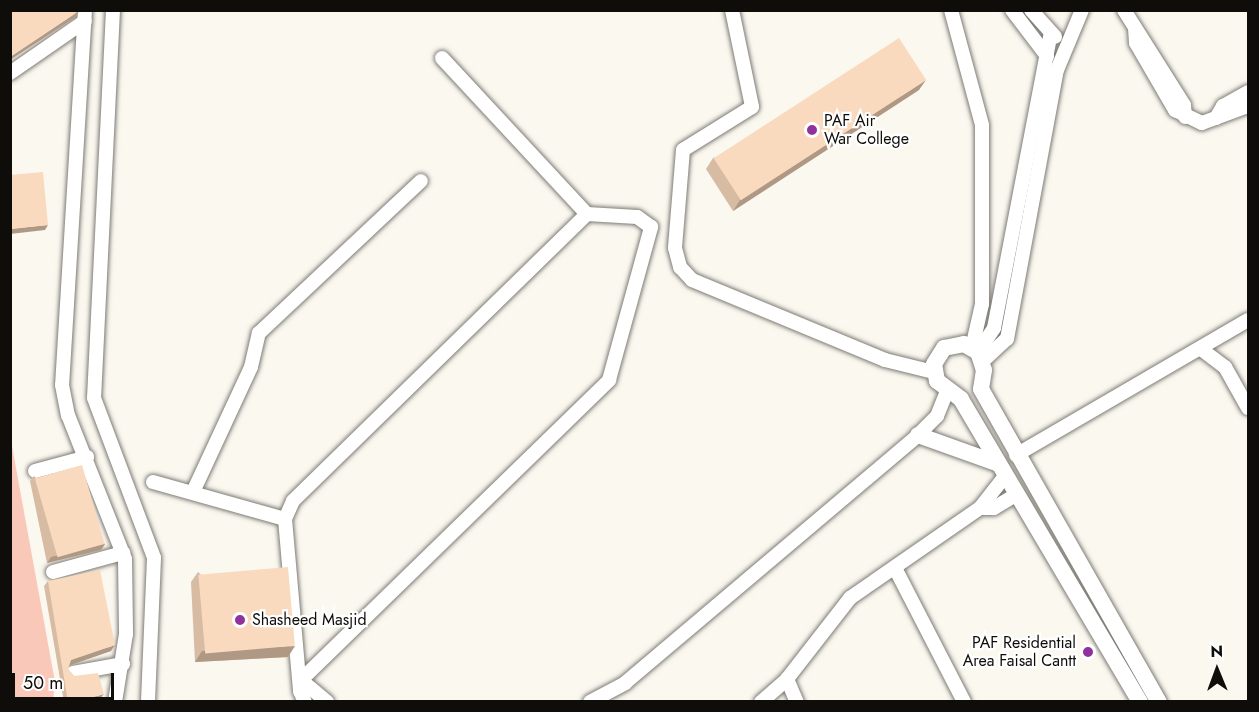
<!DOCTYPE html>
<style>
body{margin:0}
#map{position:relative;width:1259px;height:712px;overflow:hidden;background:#fbf8f0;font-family:Jost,sans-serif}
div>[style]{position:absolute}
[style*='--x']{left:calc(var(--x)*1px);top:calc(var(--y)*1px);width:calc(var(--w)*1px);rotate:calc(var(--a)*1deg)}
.green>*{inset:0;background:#f9c8b8}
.roads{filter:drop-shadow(0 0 2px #7e7b75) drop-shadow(0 0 2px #7e7b75)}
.minor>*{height:14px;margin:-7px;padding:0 7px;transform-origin:7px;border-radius:7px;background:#fff}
.tertiary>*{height:16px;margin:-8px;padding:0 8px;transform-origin:8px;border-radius:8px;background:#fff}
.wall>*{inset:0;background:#d7bba3}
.shaded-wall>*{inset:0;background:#af9985}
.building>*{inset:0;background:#fadabe;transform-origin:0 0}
.dots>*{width:16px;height:16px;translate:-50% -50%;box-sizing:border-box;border:3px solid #fff;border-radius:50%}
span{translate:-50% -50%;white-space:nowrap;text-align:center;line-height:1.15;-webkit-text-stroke:4.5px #fff;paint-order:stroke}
.poi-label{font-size:16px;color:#0e0d0a}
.left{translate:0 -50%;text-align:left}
.right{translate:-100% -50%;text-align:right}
.frame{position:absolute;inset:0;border:12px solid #0e0d0a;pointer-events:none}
.north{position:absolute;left:1187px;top:640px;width:60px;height:60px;-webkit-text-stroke:4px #fff;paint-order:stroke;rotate:359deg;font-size:16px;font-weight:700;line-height:24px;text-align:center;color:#0e0d0a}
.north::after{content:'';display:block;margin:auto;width:21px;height:27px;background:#0e0d0a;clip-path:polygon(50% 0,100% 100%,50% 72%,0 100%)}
.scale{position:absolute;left:12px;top:673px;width:102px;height:27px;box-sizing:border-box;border:3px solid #0e0d0a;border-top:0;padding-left:8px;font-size:18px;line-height:21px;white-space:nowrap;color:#0e0d0a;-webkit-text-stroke:4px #fff;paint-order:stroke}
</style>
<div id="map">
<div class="green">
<i style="clip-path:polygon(10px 435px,55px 682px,53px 701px,11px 701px)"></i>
</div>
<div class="roads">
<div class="minor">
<i style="--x:85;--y:10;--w:376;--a:93.5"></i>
<i style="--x:62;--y:385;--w:31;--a:79"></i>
<i style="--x:68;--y:415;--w:155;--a:68.4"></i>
<i style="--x:125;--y:559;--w:75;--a:89.2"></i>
<i style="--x:126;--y:634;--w:69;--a:99.2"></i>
<i style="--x:113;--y:10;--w:388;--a:92.8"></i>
<i style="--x:94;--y:398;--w:171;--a:69.4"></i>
<i style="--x:154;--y:558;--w:144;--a:92.4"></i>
<i style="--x:732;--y:10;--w:99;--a:78.3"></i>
<i style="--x:752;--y:107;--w:81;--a:148.1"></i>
<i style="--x:683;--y:150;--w:98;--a:94.7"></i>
<i style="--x:675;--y:248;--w:20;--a:75"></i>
<i style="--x:680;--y:267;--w:18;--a:47"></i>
<i style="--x:692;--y:280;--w:209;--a:22.5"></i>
<i style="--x:885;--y:360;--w:50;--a:13.8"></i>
<i style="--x:951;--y:10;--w:119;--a:74.9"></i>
<i style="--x:982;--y:125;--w:179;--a:90"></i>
<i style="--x:982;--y:304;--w:45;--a:102.8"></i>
<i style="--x:1012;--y:10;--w:58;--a:52.7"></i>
<i style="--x:1031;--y:10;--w:36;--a:48"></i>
<i style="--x:1124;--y:10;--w:112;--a:57.7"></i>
<i style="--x:1184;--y:105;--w:12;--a:85"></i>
<i style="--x:1135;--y:28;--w:15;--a:86"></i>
<i style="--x:1136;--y:43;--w:78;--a:59.8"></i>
<i style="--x:1175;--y:110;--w:30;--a:26"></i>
<i style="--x:1202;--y:123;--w:49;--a:-20.3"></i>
<i style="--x:442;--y:58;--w:213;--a:47.1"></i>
<i style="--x:10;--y:73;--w:91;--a:-34.7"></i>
<i style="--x:1216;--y:118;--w:14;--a:-60"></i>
<i style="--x:1223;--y:106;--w:29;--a:-29"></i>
<i style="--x:1201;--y:349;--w:30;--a:37"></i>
<i style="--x:1225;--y:367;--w:47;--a:60.7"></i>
<i style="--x:978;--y:352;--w:29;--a:-56"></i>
<i style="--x:994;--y:328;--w:301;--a:-79.1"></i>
<i style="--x:983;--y:361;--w:33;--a:-43"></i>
<i style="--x:1007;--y:339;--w:274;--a:-79.5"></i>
<i style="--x:1057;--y:70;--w:65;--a:-67.4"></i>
<i style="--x:1016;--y:455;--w:268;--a:-30.2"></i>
<i style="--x:35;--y:471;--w:54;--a:-15.1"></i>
<i style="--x:153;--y:482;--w:137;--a:15.7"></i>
<i style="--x:193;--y:492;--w:138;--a:-65.1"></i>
<i style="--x:251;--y:367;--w:35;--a:-77"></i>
<i style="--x:259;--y:333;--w:222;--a:-43.2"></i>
<i style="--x:980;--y:508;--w:14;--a:0"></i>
<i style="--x:994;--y:508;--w:26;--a:-31"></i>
<i style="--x:896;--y:570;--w:148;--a:62.7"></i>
<i style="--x:53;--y:572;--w:73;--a:-15.2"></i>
<i style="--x:73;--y:673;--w:51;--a:-10.2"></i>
<i style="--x:787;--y:679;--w:25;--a:67"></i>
<i style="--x:301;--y:680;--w:430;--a:-44.2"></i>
<i style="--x:609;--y:380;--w:159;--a:-74.6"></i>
<i style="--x:651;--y:227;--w:17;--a:-144"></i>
<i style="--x:637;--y:217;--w:50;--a:-176.6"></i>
<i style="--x:587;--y:214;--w:411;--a:135.7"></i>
<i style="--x:293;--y:501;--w:20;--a:114"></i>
<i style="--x:285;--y:519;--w:173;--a:85"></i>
<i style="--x:300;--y:691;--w:12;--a:66"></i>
<i style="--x:301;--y:680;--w:34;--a:40"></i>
<i style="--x:590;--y:702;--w:40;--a:-28"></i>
<i style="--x:625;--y:683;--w:384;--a:-40.2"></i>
<i style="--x:918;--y:435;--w:27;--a:-45"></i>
<i style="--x:937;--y:416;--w:27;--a:-68"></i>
<i style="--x:761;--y:702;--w:35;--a:-41"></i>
<i style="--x:787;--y:679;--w:103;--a:-52.1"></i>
<i style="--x:850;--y:598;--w:158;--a:-34.7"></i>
<i style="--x:980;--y:508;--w:41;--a:-52"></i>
</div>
<div class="tertiary">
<i style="--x:918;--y:435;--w:86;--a:19.7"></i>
<i style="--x:1140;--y:702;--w:352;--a:-120.6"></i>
<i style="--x:961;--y:399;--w:30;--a:-143"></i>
<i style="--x:937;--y:381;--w:17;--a:-100"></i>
<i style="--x:934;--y:364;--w:19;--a:-58"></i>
<i style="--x:944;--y:348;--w:20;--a:-11"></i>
<i style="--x:964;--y:344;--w:16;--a:30"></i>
<i style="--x:978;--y:352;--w:19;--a:72"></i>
<i style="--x:984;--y:370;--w:19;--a:99"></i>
<i style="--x:981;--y:389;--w:360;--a:60.4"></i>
</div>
</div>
<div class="wall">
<i style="clip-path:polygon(919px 90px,733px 211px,706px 169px,713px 158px)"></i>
<i style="clip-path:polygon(34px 476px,105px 544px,101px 550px,47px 563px,30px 481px)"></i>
<i style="clip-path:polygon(198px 572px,288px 657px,195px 662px,191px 582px)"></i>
<i style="clip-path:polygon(48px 581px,111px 651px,69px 665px,68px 669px,74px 676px,100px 699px,92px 702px,64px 702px,44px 586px)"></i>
</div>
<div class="shaded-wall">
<i style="clip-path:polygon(79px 11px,76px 17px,10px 60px,10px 57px)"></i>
<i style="clip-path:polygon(926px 80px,919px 90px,733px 211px,740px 200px)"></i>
<i style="clip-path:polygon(48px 225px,45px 230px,10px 234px,10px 229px)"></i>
<i style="clip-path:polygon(105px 544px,101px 550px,47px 563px,51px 557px)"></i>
<i style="clip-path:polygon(115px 645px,111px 651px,68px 666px,71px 660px)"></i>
<i style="clip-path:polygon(295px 646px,288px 657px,195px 662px,202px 651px)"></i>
<i style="clip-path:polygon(104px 694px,100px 699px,92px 702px,87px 702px,90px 698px)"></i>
</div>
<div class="building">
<i style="clip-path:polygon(10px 10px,80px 10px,10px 57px)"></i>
<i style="left:899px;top:38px;width:50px;height:221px;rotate:57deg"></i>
<i style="clip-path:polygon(43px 172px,48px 225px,10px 229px,10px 175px)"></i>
<i style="left:82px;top:465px;width:82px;height:49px;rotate:74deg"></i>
<i style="left:288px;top:567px;width:79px;height:90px;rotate:85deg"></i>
<i style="clip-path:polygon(100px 570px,115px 645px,71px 660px,68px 669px,74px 676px,98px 673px,104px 694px,90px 698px,89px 702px,66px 702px,67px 696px,48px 581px)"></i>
</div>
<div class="dots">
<i style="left:812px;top:130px;background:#90329b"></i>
<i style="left:240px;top:620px;background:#90329b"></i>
<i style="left:1088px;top:652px;background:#90329b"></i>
</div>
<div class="poi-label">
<span class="left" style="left:824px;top:130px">PAF Air<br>War College</span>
<span class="left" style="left:252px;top:620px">Shasheed Masjid</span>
<span class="right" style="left:1076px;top:652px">PAF Residential<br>Area Faisal Cantt</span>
</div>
<div class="frame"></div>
<div class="north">N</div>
<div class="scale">50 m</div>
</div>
